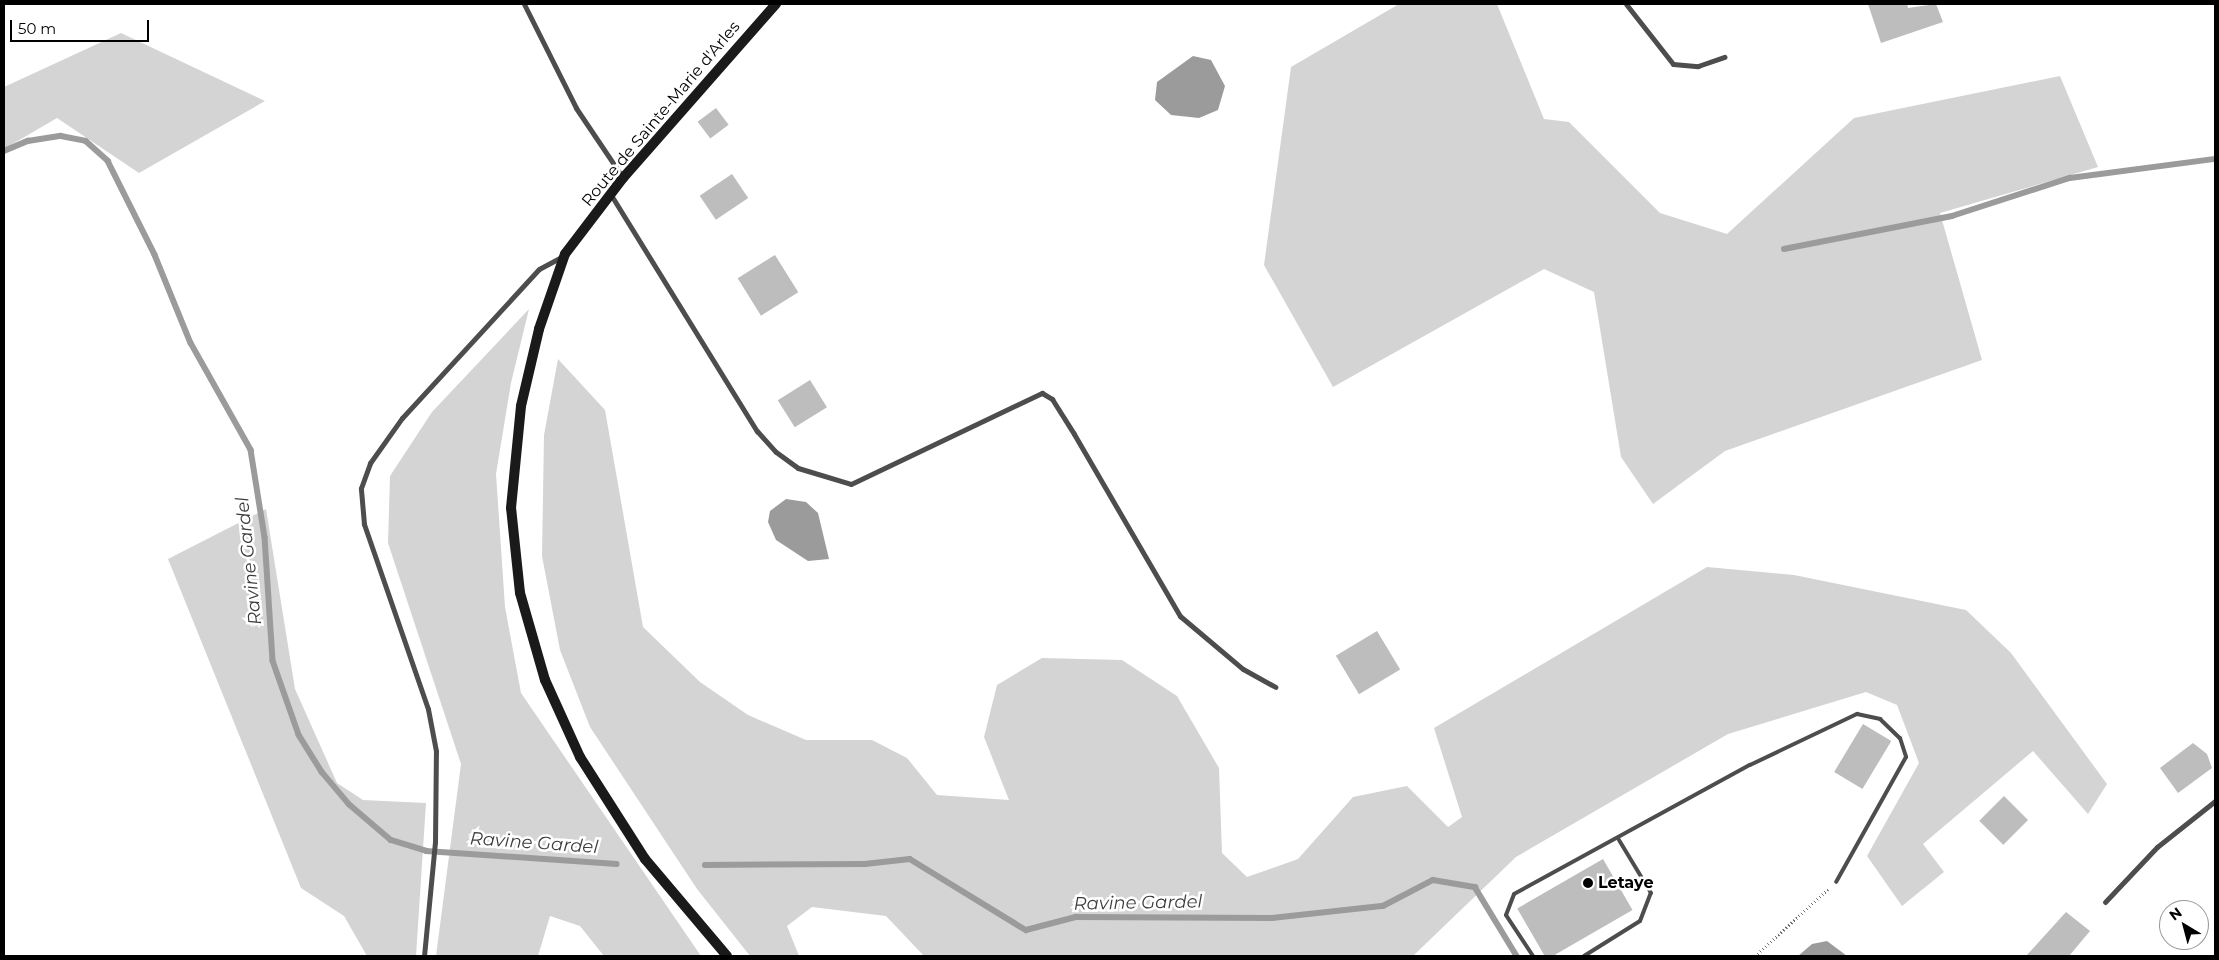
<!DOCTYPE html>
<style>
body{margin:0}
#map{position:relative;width:2219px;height:960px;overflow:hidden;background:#fff;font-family:Montserrat,sans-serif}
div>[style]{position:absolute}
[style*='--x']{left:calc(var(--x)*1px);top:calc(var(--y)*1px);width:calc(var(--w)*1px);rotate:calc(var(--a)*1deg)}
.green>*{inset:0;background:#d4d4d4}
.water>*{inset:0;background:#9b9b9b}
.stream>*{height:5.5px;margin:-2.75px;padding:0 2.75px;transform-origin:2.75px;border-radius:2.75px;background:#9b9b9b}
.building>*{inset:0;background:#bdbdbd;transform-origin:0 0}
.path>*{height:3px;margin-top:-1.5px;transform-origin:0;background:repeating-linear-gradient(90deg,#6f6f6f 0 1px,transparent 0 3.5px)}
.service>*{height:4px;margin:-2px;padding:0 2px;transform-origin:2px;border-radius:2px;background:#4d4d4d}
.minor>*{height:5px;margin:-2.5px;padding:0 2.5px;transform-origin:2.5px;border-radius:2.5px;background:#4d4d4d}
.secondary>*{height:10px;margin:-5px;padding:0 5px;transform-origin:5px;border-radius:5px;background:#1a1a1a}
.dots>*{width:14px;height:14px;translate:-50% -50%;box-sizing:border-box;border:2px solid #fff;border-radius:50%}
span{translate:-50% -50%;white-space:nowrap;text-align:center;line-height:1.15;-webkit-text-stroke:5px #fff;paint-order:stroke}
.street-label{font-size:16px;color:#000}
.poi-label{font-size:16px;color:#000;font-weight:700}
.left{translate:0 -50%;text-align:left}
.water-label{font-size:18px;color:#3c3c3c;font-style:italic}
.frame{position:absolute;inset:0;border:5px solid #000;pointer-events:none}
.north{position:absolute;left:2159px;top:900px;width:50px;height:50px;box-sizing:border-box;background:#fff;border:1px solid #999;border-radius:50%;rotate:323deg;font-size:14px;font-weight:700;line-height:20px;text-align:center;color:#000}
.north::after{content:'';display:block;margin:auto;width:18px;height:22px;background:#000;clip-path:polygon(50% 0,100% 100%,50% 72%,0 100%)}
.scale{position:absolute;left:10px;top:20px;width:139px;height:22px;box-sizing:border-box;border:2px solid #000;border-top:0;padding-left:6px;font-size:15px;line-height:18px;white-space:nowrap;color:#000;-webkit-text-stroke:4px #fff;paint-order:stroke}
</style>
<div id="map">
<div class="green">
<i style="clip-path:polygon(1399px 4px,1497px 4px,1544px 119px,1569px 122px,1660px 213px,1727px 234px,1854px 118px,2060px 76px,2098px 167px,1940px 213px,1982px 360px,1725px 451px,1653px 504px,1621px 457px,1594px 292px,1544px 269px,1333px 387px,1264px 265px,1291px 67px)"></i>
<i style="clip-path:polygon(121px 33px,265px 101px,139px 173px,57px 118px,4px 149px,4px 87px)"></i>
<i style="clip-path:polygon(529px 309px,511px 383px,496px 474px,505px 607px,521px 693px,701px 956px,604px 956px,580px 926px,550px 916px,538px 956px,436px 956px,461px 764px,388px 543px,390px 476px,432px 412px)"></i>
<i style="clip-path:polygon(558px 359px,605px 410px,643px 627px,700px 682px,748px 715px,806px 740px,872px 740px,907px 758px,937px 795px,1009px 800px,984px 737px,997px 685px,1042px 658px,1122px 660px,1177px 696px,1219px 768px,1222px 853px,1247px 877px,1298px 859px,1353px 797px,1407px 786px,1448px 827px,1462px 817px,1434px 728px,1707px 567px,1794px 575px,1966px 610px,2011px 653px,2107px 784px,2088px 814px,2033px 751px,1923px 844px,1944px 872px,1902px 906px,1867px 856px,1919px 763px,1897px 705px,1866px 692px,1728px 734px,1516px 857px,1413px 956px,924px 956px,886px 916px,812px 907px,787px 926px,799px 956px,750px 956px,697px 889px,590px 727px,560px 650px,542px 556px,544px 435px)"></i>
<i style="clip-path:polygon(266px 509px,295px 689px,337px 783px,363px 800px,426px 803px,416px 956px,367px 956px,344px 916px,301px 888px,168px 559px)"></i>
</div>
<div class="water">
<i style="clip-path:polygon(1193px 56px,1211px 60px,1225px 86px,1218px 110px,1199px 118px,1171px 115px,1155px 100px,1157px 82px)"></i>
<i style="clip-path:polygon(786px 499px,806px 502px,818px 513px,829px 559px,808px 561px,776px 540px,768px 522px,770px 511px)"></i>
<i style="clip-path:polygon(1827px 941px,1847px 956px,1798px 956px,1812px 944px)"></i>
</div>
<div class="stream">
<i style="--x:4;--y:151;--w:26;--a:-23"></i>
<i style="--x:28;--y:141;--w:33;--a:-9"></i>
<i style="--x:61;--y:136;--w:25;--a:11"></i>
<i style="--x:86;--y:141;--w:30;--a:42"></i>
<i style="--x:108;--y:161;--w:105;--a:63.4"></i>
<i style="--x:155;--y:255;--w:95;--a:67.8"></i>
<i style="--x:191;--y:343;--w:123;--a:60.7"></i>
<i style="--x:251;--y:450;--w:88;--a:80.9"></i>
<i style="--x:265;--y:537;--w:124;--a:86.3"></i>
<i style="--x:273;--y:661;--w:78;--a:70.6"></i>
<i style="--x:299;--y:735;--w:44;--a:58.1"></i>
<i style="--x:322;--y:772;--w:42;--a:49.8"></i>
<i style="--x:349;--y:804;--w:55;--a:40.6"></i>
<i style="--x:391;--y:840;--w:37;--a:17"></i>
<i style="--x:426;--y:851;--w:191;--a:3.9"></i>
<i style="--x:1784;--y:249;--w:171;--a:-11.1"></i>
<i style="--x:1952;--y:216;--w:124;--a:-17.9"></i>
<i style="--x:2070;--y:178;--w:146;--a:-7.5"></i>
<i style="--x:705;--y:865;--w:160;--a:-0.4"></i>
<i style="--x:865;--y:864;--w:45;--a:-6.3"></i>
<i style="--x:910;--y:859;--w:136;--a:31.5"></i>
<i style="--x:1026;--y:930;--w:52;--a:-14.6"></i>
<i style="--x:1076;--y:917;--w:196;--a:0.3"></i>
<i style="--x:1272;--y:918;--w:112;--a:-6.2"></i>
<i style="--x:1383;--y:906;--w:56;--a:-27.5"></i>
<i style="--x:1433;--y:880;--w:43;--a:9.5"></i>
<i style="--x:1475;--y:887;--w:81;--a:58.7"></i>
</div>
<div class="building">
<i style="clip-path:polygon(1868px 4px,1907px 4px,1908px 8px,1936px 4px,1943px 22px,1881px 43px)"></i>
<i style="left:716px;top:108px;width:21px;height:23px;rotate:53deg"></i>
<i style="left:732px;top:174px;width:29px;height:39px;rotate:56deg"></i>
<i style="left:775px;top:255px;width:44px;height:44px;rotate:58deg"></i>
<i style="left:810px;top:380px;width:32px;height:38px;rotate:58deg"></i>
<i style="left:1377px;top:631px;width:45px;height:48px;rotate:59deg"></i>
<i style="left:1863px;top:724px;width:33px;height:56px;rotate:31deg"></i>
<i style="clip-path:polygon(2193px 743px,2207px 754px,2212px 768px,2178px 793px,2160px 768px)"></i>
<i style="left:2004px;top:796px;width:34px;height:35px;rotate:45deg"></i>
<i style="left:1603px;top:859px;width:59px;height:99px;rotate:60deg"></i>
<i style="clip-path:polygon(2066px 912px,2090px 931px,2069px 956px,2026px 956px)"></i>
</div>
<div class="path">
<i style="--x:1755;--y:956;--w:99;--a:-42.5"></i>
</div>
<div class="service">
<i style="--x:1533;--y:956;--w:49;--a:-123.4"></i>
<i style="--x:1506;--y:915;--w:22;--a:-69"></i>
<i style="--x:1514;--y:894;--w:269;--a:-28.7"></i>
<i style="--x:1750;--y:765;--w:119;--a:-25.5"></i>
<i style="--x:1857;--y:714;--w:24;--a:12"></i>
<i style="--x:1880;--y:719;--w:28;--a:44"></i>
<i style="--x:1900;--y:738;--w:20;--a:72"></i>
<i style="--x:1906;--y:757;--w:143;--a:119.2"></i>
<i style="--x:1584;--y:956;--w:66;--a:-32"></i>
<i style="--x:1640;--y:921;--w:30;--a:-69"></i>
<i style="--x:1651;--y:893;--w:62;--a:-121.1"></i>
</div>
<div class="minor">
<i style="--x:524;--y:4;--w:116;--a:63.4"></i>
<i style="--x:576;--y:108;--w:84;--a:56.1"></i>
<i style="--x:1626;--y:4;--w:76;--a:51.9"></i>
<i style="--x:1673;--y:64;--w:25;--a:5"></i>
<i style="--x:1698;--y:66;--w:28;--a:-19"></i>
<i style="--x:611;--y:195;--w:278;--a:58.3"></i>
<i style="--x:757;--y:431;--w:28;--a:48"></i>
<i style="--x:776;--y:452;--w:27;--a:36"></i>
<i style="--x:798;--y:468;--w:55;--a:16.8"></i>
<i style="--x:851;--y:484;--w:212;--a:-25.5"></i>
<i style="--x:1042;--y:393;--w:12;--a:31"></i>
<i style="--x:1052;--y:399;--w:41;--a:57.8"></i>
<i style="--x:1074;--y:434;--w:211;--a:59.8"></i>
<i style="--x:1180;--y:616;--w:82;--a:40.1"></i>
<i style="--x:1243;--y:669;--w:37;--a:29"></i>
<i style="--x:2105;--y:902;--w:76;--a:-46.6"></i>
<i style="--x:2157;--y:847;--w:74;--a:-38.4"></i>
<i style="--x:424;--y:956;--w:115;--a:-84.5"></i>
<i style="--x:435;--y:842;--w:91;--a:-89.4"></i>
<i style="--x:436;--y:751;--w:43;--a:-100.8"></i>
<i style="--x:428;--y:709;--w:196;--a:-109.1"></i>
<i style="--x:364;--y:524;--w:36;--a:-95"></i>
<i style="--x:361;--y:488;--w:27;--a:-70"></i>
<i style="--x:370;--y:463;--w:55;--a:-54.6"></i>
<i style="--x:402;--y:418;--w:202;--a:-47.4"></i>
<i style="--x:539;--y:269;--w:27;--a:-28"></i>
</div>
<div class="secondary">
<i style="--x:727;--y:956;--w:127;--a:-130.2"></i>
<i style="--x:645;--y:859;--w:121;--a:-122.5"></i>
<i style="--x:580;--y:757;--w:85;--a:-114.4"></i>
<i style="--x:545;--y:680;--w:91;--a:-106"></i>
<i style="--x:520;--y:593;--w:85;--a:-96"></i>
<i style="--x:511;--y:508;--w:102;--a:-84.4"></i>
<i style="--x:521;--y:406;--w:79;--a:-76.8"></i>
<i style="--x:539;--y:329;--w:79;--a:-70.9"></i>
<i style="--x:565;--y:254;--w:96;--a:-52.7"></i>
<i style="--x:623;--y:178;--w:232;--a:-48.7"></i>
</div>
<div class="dots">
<i style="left:1588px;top:883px;background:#000"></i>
</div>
<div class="street-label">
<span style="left:661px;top:114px;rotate:-50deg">Route de Sainte-Marie d'Arles</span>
</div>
<div class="poi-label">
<span class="left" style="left:1598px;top:883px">Letaye</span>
</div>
<div class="water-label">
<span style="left:249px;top:561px;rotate:-96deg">Ravine Gardel</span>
<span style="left:534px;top:843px;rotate:4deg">Ravine Gardel</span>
<span style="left:1138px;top:903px;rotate:-1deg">Ravine Gardel</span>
</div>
<div class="frame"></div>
<div class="north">N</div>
<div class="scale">50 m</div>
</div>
